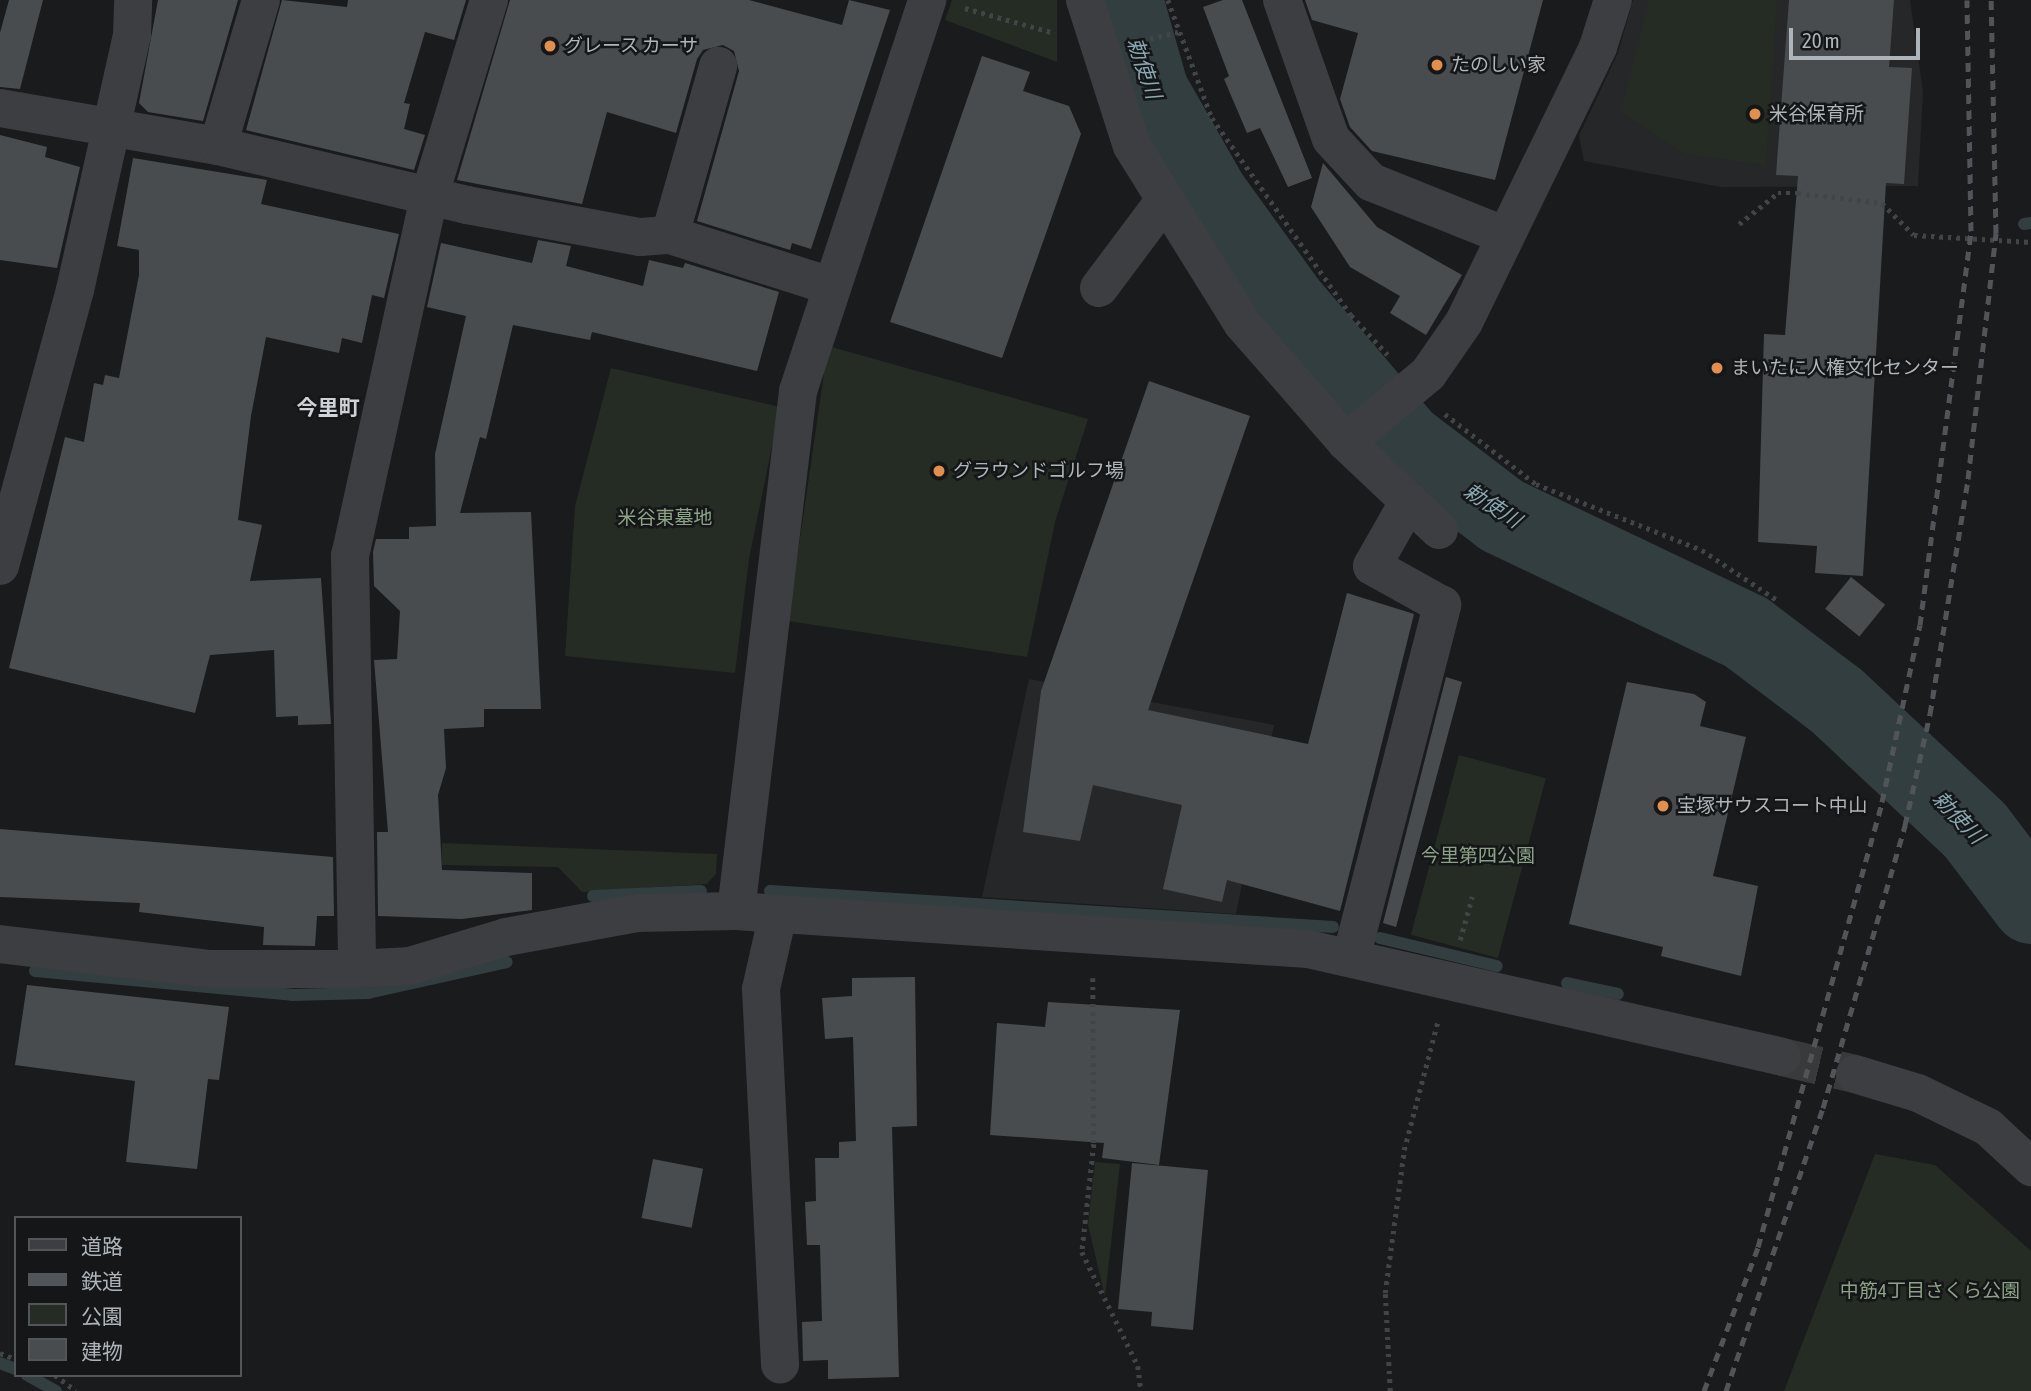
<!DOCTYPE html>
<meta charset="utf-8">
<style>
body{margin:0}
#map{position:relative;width:2031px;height:1391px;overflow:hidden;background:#1a1b1c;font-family:"Asap Condensed","Noto Sans JP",sans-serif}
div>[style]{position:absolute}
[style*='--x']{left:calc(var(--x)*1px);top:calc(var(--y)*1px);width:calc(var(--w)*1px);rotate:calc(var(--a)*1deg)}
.built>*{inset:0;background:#262729}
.green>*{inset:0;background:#252c24;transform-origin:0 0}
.stream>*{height:12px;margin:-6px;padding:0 6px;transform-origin:6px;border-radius:6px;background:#333e41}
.river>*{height:79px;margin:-39.5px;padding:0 39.5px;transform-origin:39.5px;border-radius:39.5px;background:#333e41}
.building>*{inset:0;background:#494c4e;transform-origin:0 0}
.minor-tunnel>*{height:38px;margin-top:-19px;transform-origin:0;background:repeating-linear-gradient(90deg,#383a3c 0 38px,transparent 0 57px)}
.path>*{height:4.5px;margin-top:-2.25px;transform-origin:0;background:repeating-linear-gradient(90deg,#424548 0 3.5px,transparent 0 8.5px)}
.minor>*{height:38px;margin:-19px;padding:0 19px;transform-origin:19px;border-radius:19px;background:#3c3e41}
.rail>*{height:5px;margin-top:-2.5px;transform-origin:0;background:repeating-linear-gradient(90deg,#515458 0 9px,transparent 0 16px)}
.dots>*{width:19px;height:19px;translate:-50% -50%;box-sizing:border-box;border:4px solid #151617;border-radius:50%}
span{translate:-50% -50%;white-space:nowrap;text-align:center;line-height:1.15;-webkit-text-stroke:5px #151617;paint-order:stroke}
.poi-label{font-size:19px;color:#aeb5ba}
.left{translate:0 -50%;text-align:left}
.park-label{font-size:19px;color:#8ca387}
.water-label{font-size:21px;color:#89a8b2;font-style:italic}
.neighbourhood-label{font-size:21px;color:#cfd3d7;font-weight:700}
.legend{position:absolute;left:14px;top:1216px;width:228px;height:161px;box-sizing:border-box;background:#151617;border:2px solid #525658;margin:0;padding:9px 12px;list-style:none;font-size:21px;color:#aeb5ba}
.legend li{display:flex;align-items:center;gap:14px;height:35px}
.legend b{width:35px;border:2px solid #525658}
.scale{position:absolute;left:1789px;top:28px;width:131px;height:32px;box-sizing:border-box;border:4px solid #aeb5ba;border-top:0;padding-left:9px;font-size:21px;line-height:24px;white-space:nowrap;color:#aeb5ba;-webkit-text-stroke:5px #151617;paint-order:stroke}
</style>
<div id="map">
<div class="built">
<i style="clip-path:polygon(1633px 0,1910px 0,1923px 92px,1918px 186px,1721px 187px,1584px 161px,1579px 136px,1618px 53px)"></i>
<i style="clip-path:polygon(1029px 679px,1274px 725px,1236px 914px,982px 897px)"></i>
</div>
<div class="green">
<i style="clip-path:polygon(952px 0,1057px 0,1057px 62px,945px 20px)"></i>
<i style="clip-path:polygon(1649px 0,1777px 0,1766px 165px,1686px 154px,1621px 112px)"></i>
<i style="clip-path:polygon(828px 346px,1088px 419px,1055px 522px,1027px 657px,788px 621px)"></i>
<i style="clip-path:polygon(611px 368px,780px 407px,749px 559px,735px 673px,565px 656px,575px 506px)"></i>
<i style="left:1459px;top:755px;width:90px;height:186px;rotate:15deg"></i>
<i style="clip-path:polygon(442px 843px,717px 854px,716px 874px,707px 884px,582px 892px,558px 867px,442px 865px)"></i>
<i style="clip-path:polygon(1875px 1154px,1935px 1165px,2031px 1251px,2031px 1391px,1784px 1391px)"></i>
<i style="clip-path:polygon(1095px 1162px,1120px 1164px,1105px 1297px,1088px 1225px)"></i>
</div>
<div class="stream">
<i style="--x:2024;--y:224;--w:7;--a:-8"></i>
<i style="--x:770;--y:891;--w:564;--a:3.66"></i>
<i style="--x:593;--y:896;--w:108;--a:-2.7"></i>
<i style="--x:1380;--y:938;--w:120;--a:13.5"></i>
<i style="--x:35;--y:971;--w:258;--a:5.3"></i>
<i style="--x:292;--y:995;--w:76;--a:-1.5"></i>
<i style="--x:368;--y:993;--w:142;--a:-12.6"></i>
<i style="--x:1567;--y:983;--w:52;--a:12.2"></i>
<i style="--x:0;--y:1363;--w:17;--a:21"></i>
<i style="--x:27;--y:1375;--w:33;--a:29"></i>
</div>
<div class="river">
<i style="--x:1123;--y:0;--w:95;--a:74.1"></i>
<i style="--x:1149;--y:91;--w:121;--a:60.3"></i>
<i style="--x:1209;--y:196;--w:135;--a:54.1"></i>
<i style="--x:1288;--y:305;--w:179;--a:49.5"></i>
<i style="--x:1404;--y:441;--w:122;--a:37.3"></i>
<i style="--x:1501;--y:515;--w:272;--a:25.5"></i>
<i style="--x:1746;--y:632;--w:113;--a:37.1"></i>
<i style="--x:1836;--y:700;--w:189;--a:43.1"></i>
<i style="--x:1974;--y:829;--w:94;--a:52.8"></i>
</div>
<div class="building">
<i style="clip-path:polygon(9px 0,43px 0,20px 89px,0 87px,0 33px)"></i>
<i style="clip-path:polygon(158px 0,238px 0,203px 121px,148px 112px,139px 103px)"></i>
<i style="clip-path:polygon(282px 0,347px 7px,348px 0,466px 0,454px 40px,425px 32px,404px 103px,410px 104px,404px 129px,425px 135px,414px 170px,246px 130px)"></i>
<i style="clip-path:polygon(510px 0,749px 0,842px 25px,849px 0,890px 10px,811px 249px,792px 243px,790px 250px,697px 221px,739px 71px,734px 51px,723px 45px,703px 50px,697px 59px,676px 133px,607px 112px,582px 204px,457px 180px)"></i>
<i style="clip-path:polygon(1223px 0,1242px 0,1312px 178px,1288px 187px,1260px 128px,1247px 133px,1224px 79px,1229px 76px,1203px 7px)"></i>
<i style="clip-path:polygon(1305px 0,1543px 0,1495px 180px,1372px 151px,1350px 127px,1340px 99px,1358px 33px,1312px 20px)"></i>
<i style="clip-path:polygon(1789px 0,1894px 0,1889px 67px,1912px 68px,1904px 184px,1886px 183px,1863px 576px,1815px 573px,1817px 546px,1758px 542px,1764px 334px,1785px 335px,1798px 176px,1776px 175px)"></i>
<i style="clip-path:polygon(982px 56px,1030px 72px,1023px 91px,1069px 106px,1081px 134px,1002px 358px,890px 322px)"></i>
<i style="clip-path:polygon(0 135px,47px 147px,45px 157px,80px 167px,57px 268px,0 260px)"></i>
<i style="clip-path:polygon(133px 158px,267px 180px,261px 204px,399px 234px,384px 298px,372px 295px,362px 343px,342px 338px,339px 353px,266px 337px,251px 416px,238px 520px,262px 525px,250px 581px,321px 578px,331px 724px,298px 725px,298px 716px,276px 717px,274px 650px,210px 655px,195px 713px,9px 668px,65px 437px,84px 442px,94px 383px,103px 385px,105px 375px,119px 378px,139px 275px,139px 250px,117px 246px)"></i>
<i style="clip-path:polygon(1323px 163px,1377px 227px,1462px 275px,1426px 335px,1390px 313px,1400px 296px,1350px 267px,1311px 207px)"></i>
<i style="clip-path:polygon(538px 240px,571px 246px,566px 266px,643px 286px,649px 260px,683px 268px,685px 263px,779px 292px,757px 371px,592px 332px,590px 340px,513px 325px,486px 439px,480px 437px,460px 513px,531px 512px,541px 709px,484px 709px,484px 727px,444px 729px,446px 768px,438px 795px,442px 870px,532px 873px,532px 910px,462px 919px,378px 916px,377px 832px,388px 832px,374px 660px,397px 659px,400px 611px,374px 586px,373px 552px,376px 539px,409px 539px,409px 527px,436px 526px,435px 454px,466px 316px,427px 307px,441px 243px,532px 263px)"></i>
<i style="clip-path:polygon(1149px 381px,1250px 416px,1148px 710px,1308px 744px,1347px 593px,1414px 614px,1340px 911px,1227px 880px,1222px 902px,1163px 889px,1182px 805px,1093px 785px,1080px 841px,1023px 832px,1041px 691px)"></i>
<i style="left:1851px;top:577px;width:44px;height:41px;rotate:39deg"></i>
<i style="clip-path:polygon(1446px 677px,1462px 682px,1396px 927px,1383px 923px)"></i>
<i style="clip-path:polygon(1627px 682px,1694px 694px,1706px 702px,1700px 726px,1746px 737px,1713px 876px,1758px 886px,1741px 976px,1661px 956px,1663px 947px,1569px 924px)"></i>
<i style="clip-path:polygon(0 829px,333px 857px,334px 916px,317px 916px,315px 946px,263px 945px,264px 927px,139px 912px,140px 903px,0 897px)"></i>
<i style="clip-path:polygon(915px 977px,917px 1126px,892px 1127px,899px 1377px,828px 1379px,828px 1360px,803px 1361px,802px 1322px,822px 1321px,820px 1245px,807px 1245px,805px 1202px,816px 1201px,815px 1158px,839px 1158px,839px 1142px,856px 1141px,853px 1037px,825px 1039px,822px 998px,852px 996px,852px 978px)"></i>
<i style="clip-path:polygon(27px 985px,229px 1007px,219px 1080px,208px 1079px,197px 1169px,126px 1162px,135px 1081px,15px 1065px)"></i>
<i style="clip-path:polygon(1048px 1002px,1180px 1010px,1159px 1165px,1102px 1158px,1104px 1143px,990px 1135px,997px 1023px,1045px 1027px)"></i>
<i style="left:653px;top:1159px;width:51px;height:60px;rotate:11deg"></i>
<i style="clip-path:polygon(1132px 1163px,1208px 1170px,1193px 1330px,1151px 1326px,1152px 1312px,1118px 1309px)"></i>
</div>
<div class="minor-tunnel">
<i style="--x:1782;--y:1057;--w:75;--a:13.1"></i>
</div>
<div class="path">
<i style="--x:1168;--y:0;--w:126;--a:69.6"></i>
<i style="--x:1212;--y:118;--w:241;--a:54.8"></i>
<i style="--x:1351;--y:315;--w:54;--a:47.2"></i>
<i style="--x:965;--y:8;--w:89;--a:15.6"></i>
<i style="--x:1142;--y:41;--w:37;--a:-14"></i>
<i style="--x:1739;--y:224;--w:50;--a:-38.5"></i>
<i style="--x:1778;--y:193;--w:20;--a:0"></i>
<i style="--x:1798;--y:193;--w:85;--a:6.8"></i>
<i style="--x:1882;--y:203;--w:45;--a:45"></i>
<i style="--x:1914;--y:235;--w:117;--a:3.4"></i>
<i style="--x:1445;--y:414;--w:115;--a:37.6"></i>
<i style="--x:1536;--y:484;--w:179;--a:21.7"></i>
<i style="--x:1702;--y:550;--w:90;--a:33.7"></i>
<i style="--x:1460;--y:940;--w:45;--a:-74.4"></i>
<i style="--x:1093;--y:978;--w:166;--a:89.7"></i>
<i style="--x:1094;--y:1144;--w:109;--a:96.3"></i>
<i style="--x:1082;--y:1252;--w:127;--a:63.8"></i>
<i style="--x:1138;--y:1366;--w:25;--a:83"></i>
<i style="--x:0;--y:1353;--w:17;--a:21"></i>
<i style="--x:55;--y:1375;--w:26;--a:37"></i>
<i style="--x:1390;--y:1391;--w:98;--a:-92.9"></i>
<i style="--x:1385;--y:1293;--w:144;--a:-82.4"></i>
<i style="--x:1404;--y:1150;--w:134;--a:-75.3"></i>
</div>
<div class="minor">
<i style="--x:489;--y:0;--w:206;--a:106.9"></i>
<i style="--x:429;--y:197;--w:367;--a:102.4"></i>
<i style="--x:350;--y:555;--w:414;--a:89"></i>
<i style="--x:357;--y:969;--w:53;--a:-3.2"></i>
<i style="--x:410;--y:966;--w:100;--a:-16.8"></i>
<i style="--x:506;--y:937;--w:133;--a:-10.4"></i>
<i style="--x:637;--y:913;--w:99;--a:-1.2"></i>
<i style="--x:736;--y:911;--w:573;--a:3.8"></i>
<i style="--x:1308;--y:949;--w:486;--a:12.8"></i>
<i style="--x:1085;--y:0;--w:153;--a:72.2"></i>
<i style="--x:1132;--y:146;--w:208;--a:58.1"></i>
<i style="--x:1242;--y:323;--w:158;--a:48.8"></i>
<i style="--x:1346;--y:442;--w:128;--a:43.4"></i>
<i style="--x:1282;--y:0;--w:147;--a:70.6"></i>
<i style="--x:1331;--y:139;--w:59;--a:47.1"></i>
<i style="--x:1371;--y:182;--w:145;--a:21.8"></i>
<i style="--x:0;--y:108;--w:221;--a:9.9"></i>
<i style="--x:218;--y:146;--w:256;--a:13.3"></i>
<i style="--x:467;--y:205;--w:176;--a:10.5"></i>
<i style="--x:640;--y:237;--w:30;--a:-4"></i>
<i style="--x:670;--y:235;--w:169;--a:17.6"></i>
<i style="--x:218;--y:146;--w:152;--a:-73.6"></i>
<i style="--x:670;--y:235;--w:176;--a:-74.1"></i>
<i style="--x:1099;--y:288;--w:109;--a:-53.2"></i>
<i style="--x:1346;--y:442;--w:107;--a:-39.7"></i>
<i style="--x:1428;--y:374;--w:63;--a:-55.3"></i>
<i style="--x:1464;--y:322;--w:306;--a:-64"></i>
<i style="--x:1598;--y:47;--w:49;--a:-72.3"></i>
<i style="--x:0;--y:566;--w:286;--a:-74.8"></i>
<i style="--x:75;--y:290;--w:261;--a:-77.4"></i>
<i style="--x:132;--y:35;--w:35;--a:-88"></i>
<i style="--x:736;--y:911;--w:524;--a:-83.2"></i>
<i style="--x:798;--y:391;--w:412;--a:-71.7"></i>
<i style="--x:778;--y:914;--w:77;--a:102.8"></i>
<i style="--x:761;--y:989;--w:376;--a:87.1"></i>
<i style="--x:0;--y:944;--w:212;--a:6.8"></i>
<i style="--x:211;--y:969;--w:146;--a:0"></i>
<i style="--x:1351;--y:958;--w:365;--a:-75.5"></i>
<i style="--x:1442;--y:605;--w:80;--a:-150.9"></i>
<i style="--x:1372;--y:566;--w:75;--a:-60.4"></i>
<i style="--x:1855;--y:1074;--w:66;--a:16.8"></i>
<i style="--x:1918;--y:1093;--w:78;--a:25.9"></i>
<i style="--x:1988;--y:1127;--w:59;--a:42.9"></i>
</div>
<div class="rail">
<i style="--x:1704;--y:1391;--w:154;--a:-69.4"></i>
<i style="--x:1758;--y:1247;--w:462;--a:-74.4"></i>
<i style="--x:1882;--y:802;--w:181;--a:-77.9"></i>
<i style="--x:1920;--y:625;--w:397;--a:-82.6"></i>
<i style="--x:1971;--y:231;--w:231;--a:-91"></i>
<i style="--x:1726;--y:1391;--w:299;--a:-71.1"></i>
<i style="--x:1823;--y:1108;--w:295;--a:-73.8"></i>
<i style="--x:1905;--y:825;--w:114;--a:-77.3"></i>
<i style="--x:1930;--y:714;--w:238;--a:-80.8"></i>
<i style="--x:1968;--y:479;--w:248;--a:-83.5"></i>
<i style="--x:1996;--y:233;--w:233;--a:-91.2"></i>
</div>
<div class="dots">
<i style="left:550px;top:46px;background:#e28e4c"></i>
<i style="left:1437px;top:65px;background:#e28e4c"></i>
<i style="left:1755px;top:114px;background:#e28e4c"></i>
<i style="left:1717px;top:368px;background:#e28e4c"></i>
<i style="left:939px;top:471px;background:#e28e4c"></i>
<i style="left:1663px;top:806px;background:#e28e4c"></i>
</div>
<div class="poi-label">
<span class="left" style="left:564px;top:46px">グレース カーサ</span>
<span class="left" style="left:1451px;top:65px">たのしい家</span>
<span class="left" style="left:1769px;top:114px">米谷保育所</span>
<span class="left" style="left:1731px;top:368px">まいたに人権文化センター</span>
<span class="left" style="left:953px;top:471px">グラウンドゴルフ場</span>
<span class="left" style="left:1677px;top:806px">宝塚サウスコート中山</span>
</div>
<div class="park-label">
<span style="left:665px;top:518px">米谷東墓地</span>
<span style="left:1478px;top:856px">今里第四公園</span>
<span style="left:1930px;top:1291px">中筋4丁目さくら公園</span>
</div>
<div class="water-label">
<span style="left:1145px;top:68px;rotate:71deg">勅使川</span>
<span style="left:1493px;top:505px;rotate:33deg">勅使川</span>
<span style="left:1959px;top:817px;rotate:46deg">勅使川</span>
</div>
<div class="neighbourhood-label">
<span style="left:328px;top:407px">今里町</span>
</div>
<ul class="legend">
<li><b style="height:9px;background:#3c3e41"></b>道路</li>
<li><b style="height:9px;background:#515458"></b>鉄道</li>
<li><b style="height:19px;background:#252c24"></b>公園</li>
<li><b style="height:19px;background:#494c4e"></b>建物</li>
</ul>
<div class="scale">20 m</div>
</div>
